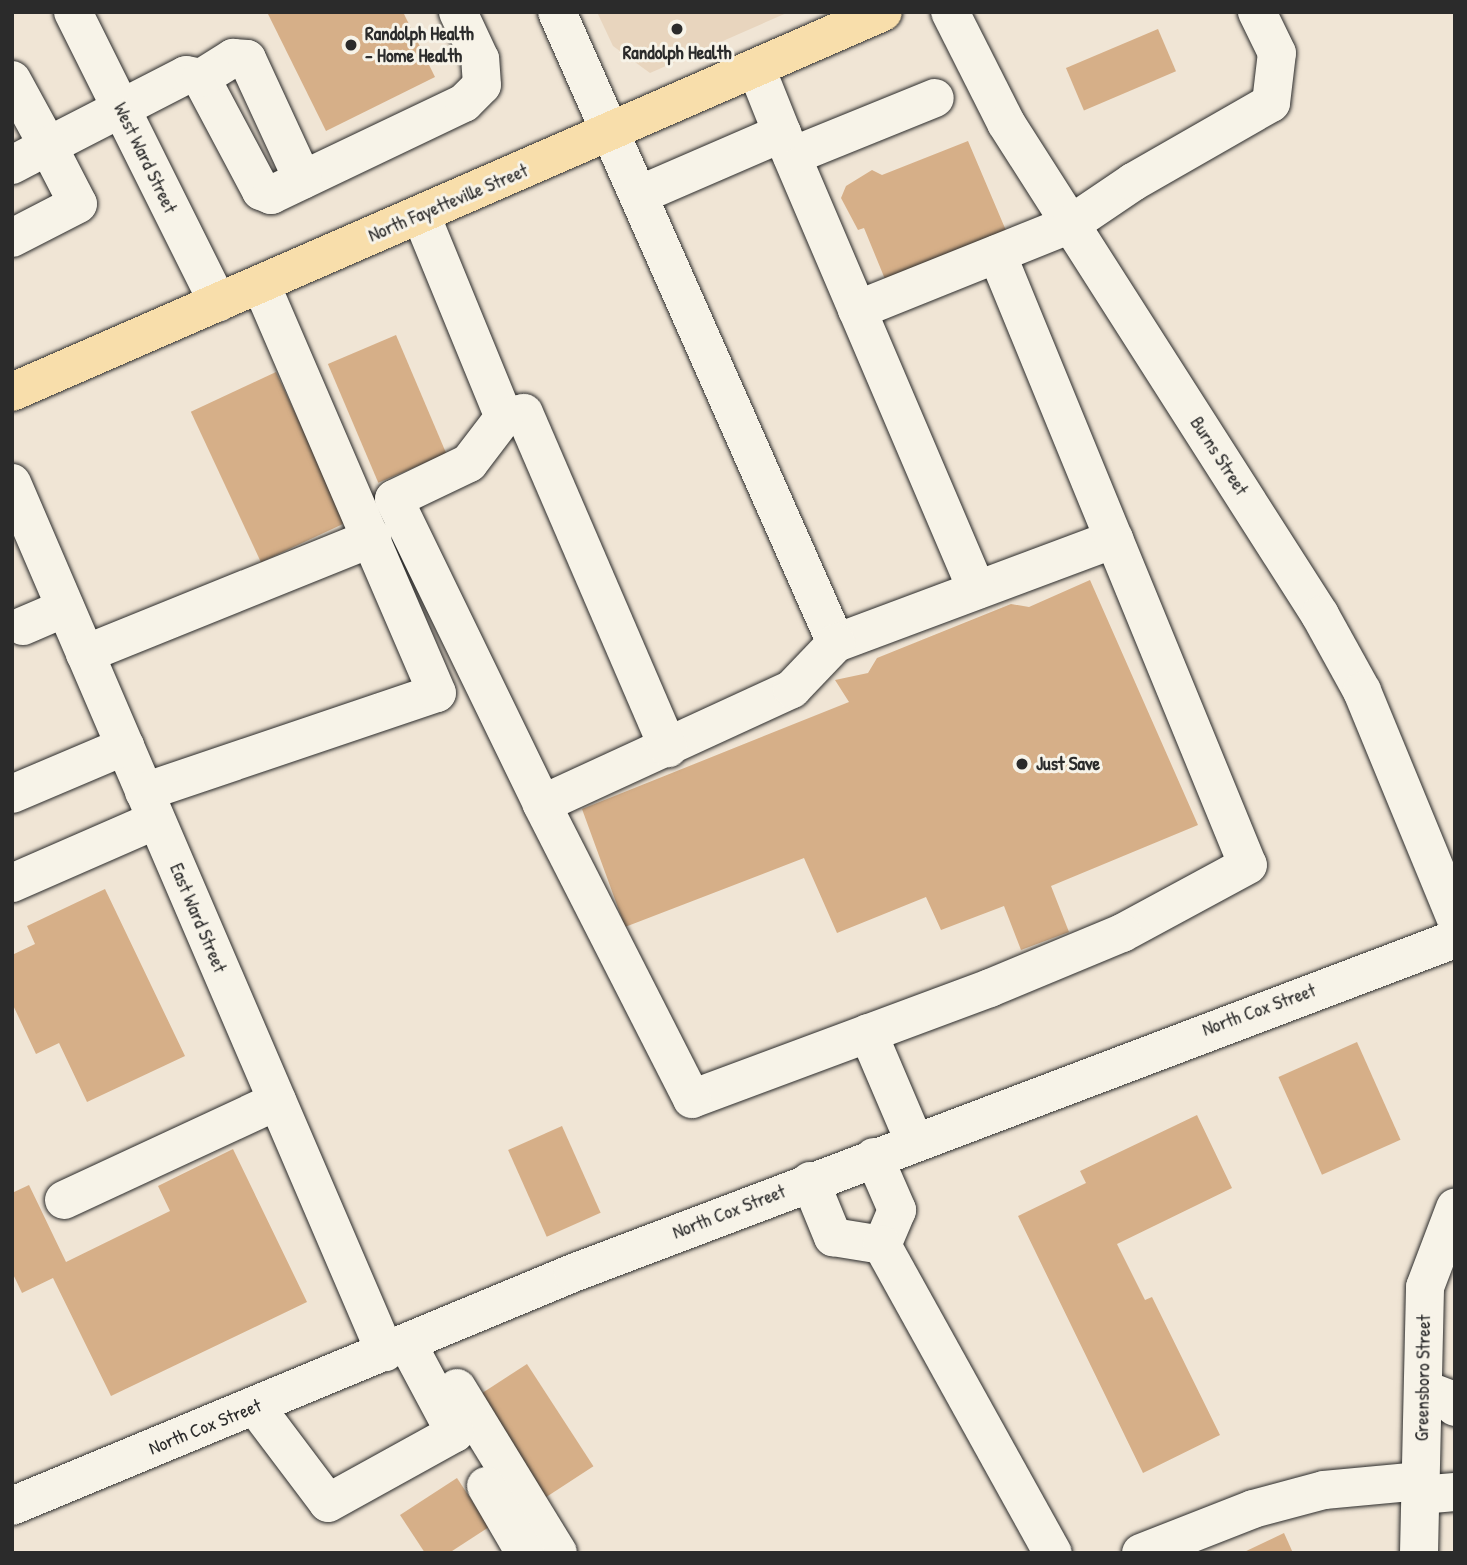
<!DOCTYPE html>
<style>
body{margin:0}
#map{position:relative;width:1467px;height:1565px;overflow:hidden;background:#f0e5d5;font-family:"Patrick Hand",sans-serif}
div>[style]{position:absolute}
[style*='--x']{left:calc(var(--x)*1px);top:calc(var(--y)*1px);width:calc(var(--w)*1px);rotate:calc(var(--a)*1deg)}
.built>*{inset:0;background:#e8d5be}
.building>*{inset:0;background:#d6af88;transform-origin:0 0}
.roads{filter:drop-shadow(0 0 2px #2b2b2b) drop-shadow(0 0 2px #2b2b2b)}
.minor>*{height:38px;margin:-19px;padding:0 19px;transform-origin:19px;border-radius:19px;background:#f7f3e8}
.major>*{height:38px;margin:-19px;padding:0 19px;transform-origin:19px;border-radius:19px;background:#f8deab}
.dots>*{width:19px;height:19px;translate:-50% -50%;box-sizing:border-box;border:4px solid #f7f3e8;border-radius:50%}
span{translate:-50% -50%;white-space:nowrap;text-align:center;line-height:1.15;-webkit-text-stroke:6px #f7f3e8;paint-order:stroke}
.poi-label{font-size:19px;color:#2b2b2b;font-weight:700}
.left{translate:0 -50%;text-align:left}
.street-label{font-size:19px;color:#2b2b2b}
.frame{position:absolute;inset:0;border:14px solid #2b2b2b;pointer-events:none}
</style>
<div id="map">
<div class="built">
<i style="clip-path:polygon(597px 12px,789px 12px,650px 73px,613px 46px)"></i>
</div>
<div class="building">
<i style="clip-path:polygon(267px 12px,403px 12px,435px 77px,326px 131px)"></i>
<i style="left:1158px;top:29px;width:46px;height:100px;rotate:67deg"></i>
<i style="clip-path:polygon(968px 141px,1010px 240px,887px 284px,864px 228px,858px 230px,841px 198px,846px 186px,872px 170px,882px 175px)"></i>
<i style="left:396px;top:335px;width:129px;height:74px;rotate:67deg"></i>
<i style="left:276px;top:372px;width:166px;height:94px;rotate:65deg"></i>
<i style="clip-path:polygon(1090px 580px,1198px 825px,1051px 886px,1069px 932px,1021px 950px,1004px 906px,941px 930px,926px 897px,837px 933px,804px 858px,625px 927px,582px 809px,849px 702px,835px 680px,868px 673px,877px 658px,1011px 604px,1029px 607px)"></i>
<i style="clip-path:polygon(105px 889px,185px 1056px,87px 1102px,59px 1043px,36px 1054px,12px 1003px,12px 955px,35px 944px,27px 926px)"></i>
<i style="left:1357px;top:1042px;width:107px;height:86px;rotate:66deg"></i>
<i style="clip-path:polygon(1197px 1115px,1232px 1188px,1117px 1244px,1145px 1300px,1152px 1297px,1220px 1435px,1143px 1473px,1018px 1216px,1086px 1183px,1080px 1171px)"></i>
<i style="left:562px;top:1126px;width:95px;height:59px;rotate:66deg"></i>
<i style="clip-path:polygon(233px 1149px,307px 1302px,111px 1396px,53px 1278px,22px 1293px,12px 1272px,12px 1193px,29px 1185px,66px 1262px,170px 1211px,158px 1186px)"></i>
<i style="left:527px;top:1364px;width:122px;height:69px;rotate:57deg"></i>
<i style="clip-path:polygon(457px 1478px,489px 1527px,449px 1553px,425px 1553px,400px 1515px)"></i>
<i style="clip-path:polygon(1284px 1533px,1293px 1553px,1242px 1553px)"></i>
</div>
<div class="roads">
<div class="minor">
<i style="--x:73;--y:12;--w:325;--a:63.5"></i>
<i style="--x:557;--y:12;--w:690;--a:66.15"></i>
<i style="--x:836;--y:643;--w:297;--a:-20.5"></i>
<i style="--x:1114;--y:539;--w:352;--a:67.7"></i>
<i style="--x:1248;--y:865;--w:143;--a:151.6"></i>
<i style="--x:1122;--y:933;--w:143;--a:157.4"></i>
<i style="--x:990;--y:988;--w:318;--a:159.6"></i>
<i style="--x:692;--y:1099;--w:331;--a:-117"></i>
<i style="--x:542;--y:804;--w:275;--a:-24.7"></i>
<i style="--x:792;--y:689;--w:64;--a:-46.3"></i>
<i style="--x:950;--y:12;--w:124;--a:63.2"></i>
<i style="--x:1006;--y:123;--w:584;--a:57.45"></i>
<i style="--x:1320;--y:615;--w:87;--a:61.1"></i>
<i style="--x:1362;--y:691;--w:244;--a:67.6"></i>
<i style="--x:201;--y:78;--w:128;--a:62"></i>
<i style="--x:261;--y:191;--w:11;--a:22"></i>
<i style="--x:271;--y:195;--w:214;--a:-25.5"></i>
<i style="--x:464;--y:103;--w:25;--a:-45"></i>
<i style="--x:482;--y:85;--w:26;--a:-94"></i>
<i style="--x:480;--y:59;--w:52;--a:-115.1"></i>
<i style="--x:12;--y:80;--w:75;--a:61.4"></i>
<i style="--x:48;--y:146;--w:155;--a:-27.2"></i>
<i style="--x:186;--y:75;--w:15;--a:11"></i>
<i style="--x:201;--y:78;--w:38;--a:-32"></i>
<i style="--x:233;--y:58;--w:14;--a:4"></i>
<i style="--x:247;--y:59;--w:133;--a:65.2"></i>
<i style="--x:781;--y:131;--w:499;--a:66.9"></i>
<i style="--x:792;--y:156;--w:154;--a:-22.1"></i>
<i style="--x:12;--y:165;--w:41;--a:-27.8"></i>
<i style="--x:48;--y:146;--w:65;--a:62.7"></i>
<i style="--x:78;--y:204;--w:74;--a:152.7"></i>
<i style="--x:639;--y:195;--w:156;--a:-23.4"></i>
<i style="--x:782;--y:133;--w:70;--a:-111.8"></i>
<i style="--x:421;--y:215;--w:218;--a:67.7"></i>
<i style="--x:504;--y:417;--w:20;--a:-11"></i>
<i style="--x:524;--y:413;--w:365;--a:66.7"></i>
<i style="--x:997;--y:254;--w:308;--a:67.7"></i>
<i style="--x:857;--y:310;--w:231;--a:-21.9"></i>
<i style="--x:1071;--y:224;--w:75;--a:-34.1"></i>
<i style="--x:1133;--y:182;--w:159;--a:-29.8"></i>
<i style="--x:1271;--y:103;--w:50;--a:-83.2"></i>
<i style="--x:1277;--y:53;--w:46;--a:-116"></i>
<i style="--x:504;--y:417;--w:58;--a:127.3"></i>
<i style="--x:469;--y:463;--w:83;--a:154.4"></i>
<i style="--x:394;--y:499;--w:339;--a:64.1"></i>
<i style="--x:12;--y:483;--w:946;--a:66.77"></i>
<i style="--x:23;--y:626;--w:46;--a:-23.2"></i>
<i style="--x:85;--y:654;--w:310;--a:-22"></i>
<i style="--x:144;--y:792;--w:309;--a:-18.7"></i>
<i style="--x:437;--y:693;--w:445;--a:-113.3"></i>
<i style="--x:12;--y:794;--w:123;--a:-23"></i>
<i style="--x:12;--y:883;--w:157;--a:-23.6"></i>
<i style="--x:868;--y:1033;--w:117;--a:66.9"></i>
<i style="--x:874;--y:1157;--w:58;--a:66.5"></i>
<i style="--x:897;--y:1210;--w:38;--a:113"></i>
<i style="--x:810;--y:1181;--w:61;--a:67.7"></i>
<i style="--x:833;--y:1237;--w:50;--a:9.3"></i>
<i style="--x:64;--y:1200;--w:235;--a:-24.9"></i>
<i style="--x:882;--y:1245;--w:352;--a:61"></i>
<i style="--x:457;--y:1388;--w:193;--a:58.5"></i>
<i style="--x:1423;--y:1389;--w:28;--a:21"></i>
<i style="--x:1449;--y:1399;--w:10;--a:53"></i>
<i style="--x:255;--y:1406;--w:121;--a:53"></i>
<i style="--x:328;--y:1503;--w:145;--a:-28.9"></i>
<i style="--x:455;--y:1433;--w:102;--a:-118.1"></i>
<i style="--x:486;--y:1486;--w:78;--a:59.8"></i>
<i style="--x:1420;--y:1495;--w:35;--a:-5"></i>
<i style="--x:12;--y:1506;--w:607;--a:-22.55"></i>
<i style="--x:573;--y:1273;--w:943;--a:-20.74"></i>
<i style="--x:1141;--y:1553;--w:120;--a:-21.4"></i>
<i style="--x:1253;--y:1509;--w:73;--a:-15"></i>
<i style="--x:1324;--y:1490;--w:97;--a:-5.3"></i>
<i style="--x:1419;--y:1553;--w:266;--a:-88.7"></i>
<i style="--x:1425;--y:1287;--w:85;--a:-69.2"></i>
</div>
<div class="major">
<i style="--x:12;--y:392;--w:950;--a:-23.57"></i>
</div>
</div>
<div class="dots">
<i style="left:677px;top:29px;background:#2b2b2b"></i>
<i style="left:351px;top:45px;background:#2b2b2b"></i>
<i style="left:1022px;top:764px;background:#2b2b2b"></i>
</div>
<div class="poi-label">
<span class="left" style="left:365px;top:45px">Randolph Health<br>- Home Health</span>
<span style="left:677px;top:53px">Randolph Health</span>
<span class="left" style="left:1036px;top:764px">Just Save</span>
</div>
<div class="street-label">
<span style="left:145px;top:158px;rotate:64deg">West Ward Street</span>
<span style="left:448px;top:203px;rotate:-23deg">North Fayetteville Street</span>
<span style="left:1219px;top:456px;rotate:57deg">Burns Street</span>
<span style="left:198px;top:918px;rotate:67deg">East Ward Street</span>
<span style="left:1259px;top:1010px;rotate:-20deg">North Cox Street</span>
<span style="left:729px;top:1212px;rotate:-21deg">North Cox Street</span>
<span style="left:1423px;top:1378px;rotate:-89deg">Greensboro Street</span>
<span style="left:205px;top:1427px;rotate:-22deg">North Cox Street</span>
</div>
<div class="frame"></div>
</div>
